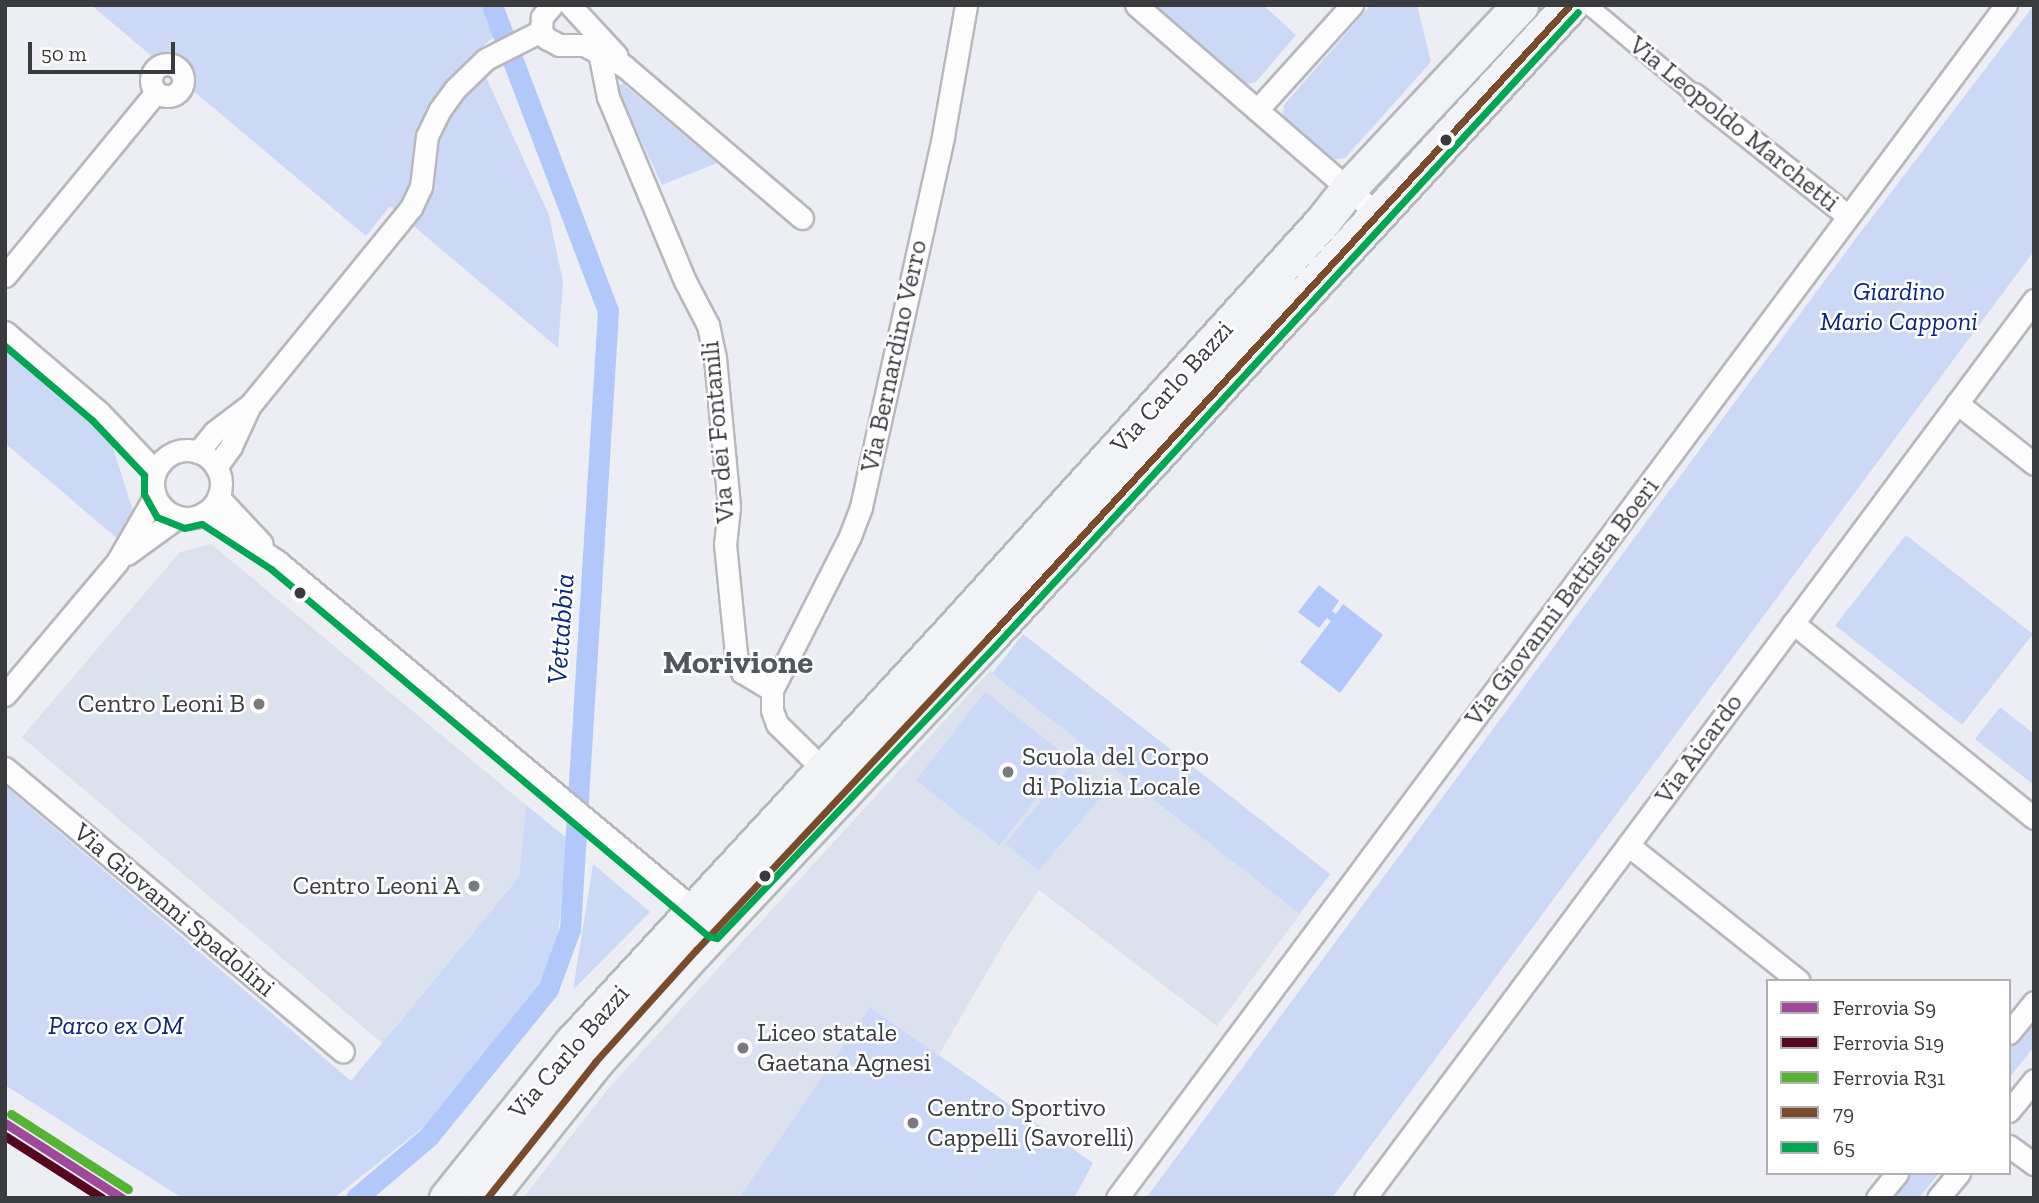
<!DOCTYPE html>
<html>
<head>
<meta charset="utf-8">
<style>
  body { margin:0 }
  #map { position:relative; width:2039px; height:1203px; overflow:hidden; background:#eceef4; font-family:"Zilla Slab",serif }
  div>[style] { position:absolute }
  [style*='--x'] { left:calc(var(--x)*1px); top:calc(var(--y)*1px); width:calc(var(--w)*1px); rotate:calc(var(--a)*1deg) }
  .built>* { inset:0; background:#dbe1ed }
  .green>* { inset:0; background:#ccd9f6; transform-origin:0 0 }
  .water>* { inset:0; background:#b2c8fa }
  .canal>* { height:21px; margin:-10.5px; padding:0 10.5px; transform-origin:10.5px; border-radius:10.5px; background:#b2c8fa }
  .roads { filter:drop-shadow(2px 0 #b6b8bc) drop-shadow(-2px 0 #b6b8bc) drop-shadow(0 2px #b6b8bc) drop-shadow(0 -2px #b6b8bc) }
  .pedestrian>* { height:16px; margin:-8px; padding:0 8px; transform-origin:8px; border-radius:8px; background:#fcfcfd }
  .minor>* { height:21px; margin:-10.5px; padding:0 10.5px; transform-origin:10.5px; border-radius:10.5px; background:#fcfcfd }
  .minor>.ring { margin:-10.5px; padding:0; box-sizing:content-box; background:none; border:21px solid #fcfcfd; border-radius:50% }
  .primary>* { height:35px; margin:-17.5px; padding:0 17.5px; transform-origin:17.5px; border-radius:17.5px; background:#f1f3f7 }
  .bus-1>* { height:7px; margin:-3.5px; padding:0 3.5px; transform-origin:3.5px; border-radius:3.5px; background:#7a4b2a }
  .bus-2>* { height:7px; margin:-3.5px; padding:0 3.5px; transform-origin:3.5px; border-radius:3.5px; background:#00a651 }
  .rail-1>* { height:9px; margin:-4.5px; padding:0 4.5px; transform-origin:4.5px; border-radius:4.5px; background:#a0499a }
  .rail-2>* { height:9px; margin:-4.5px; padding:0 4.5px; transform-origin:4.5px; border-radius:4.5px; background:#56061f }
  .rail-3>* { height:9px; margin:-4.5px; padding:0 4.5px; transform-origin:4.5px; border-radius:4.5px; background:#56b435 }
  .dots>* { width:19px; height:19px; translate:-50% -50%; box-sizing:border-box; border:4px solid #fff; border-radius:50% }
  span { translate:-50% -50%; white-space:nowrap; text-align:center; line-height:1.15; -webkit-text-stroke:5px #fff; paint-order:stroke }
  .street-label { font-size:26px; color:#393b3f }
  .park-label { font-size:26px; color:#0a2582; font-style:italic }
  .poi-label { font-size:26px; color:#393b3f }
  .right { translate:-100% -50%; text-align:right }
  .left { translate:0 -50%; text-align:left }
  .water-label { font-size:28px; color:#0a2582; font-style:italic }
  .district-label { font-size:33px; color:#51565f; font-weight:700 }
  .frame { position:absolute; inset:0; border:7px solid #393b3f; pointer-events:none }
  .legend { position:absolute; left:1766px; top:979px; width:245px; height:196px; box-sizing:border-box; background:#fff; border:2px solid #b0b1b2; margin:0; padding:9px 12px; list-style:none; font-size:21px; color:#393b3f }
  .legend li { display:flex; align-items:center; gap:14px; height:35px }
  .legend b { width:35px; border:2px solid #b0b1b2 }
  .scale { position:absolute; left:28px; top:42px; width:147px; height:32px; box-sizing:border-box; border:4px solid #393b3f; border-top:0; padding-left:9px; font-size:21px; line-height:24px; white-space:nowrap; color:#393b3f; -webkit-text-stroke:5px #fff; paint-order:stroke }
</style>
</head>
<body>
<div id="map">
  <div class="built">
    <div style="clip-path:polygon(211px 544px,526px 805px,519px 877px,382px 1043px,22px 737px,180px 552px)"></div>
    <div style="clip-path:polygon(990px 671px,1301px 913px,1217px 1026px,1039px 890px,1006px 939px,939px 1055px,870px 1007px,739px 1198px,523px 1198px,608px 1089px)"></div>
  </div>
  <div class="green">
    <div style="clip-path:polygon(91px 5px,481px 5px,496px 35px,475px 53px,549px 215px,563px 282px,558px 348px,390px 206px,366px 236px)"></div>
    <div style="clip-path:polygon(1156px 5px,1263px 5px,1296px 35px,1256px 82px,1246px 84px)"></div>
    <div style="clip-path:polygon(1371px 5px,1417px 5px,1431px 62px,1345px 158px,1331px 160px,1283px 117px,1284px 105px)"></div>
    <div style="clip-path:polygon(2034px 5px,2034px 251px,1332px 1198px,1146px 1198px,1857px 237px)"></div>
    <div style="clip-path:polygon(623px 84px,717px 163px,662px 185px,616px 86px)"></div>
    <div style="clip-path:polygon(5px 347px,109px 435px,135px 517px,119px 540px,5px 443px)"></div>
    <div style="left:1906px;top:535px;width:161px;height:115px;rotate:38deg"></div>
    <div style="left:1023px;top:634px;width:390px;height:50px;rotate:38deg"></div>
    <div style="left:985px;top:692px;width:106px;height:112px;rotate:38deg"></div>
    <div style="clip-path:polygon(2000px 707px,2034px 734px,2034px 785px,1975px 739px)"></div>
    <div style="left:1073px;top:763px;width:43px;height:105px;rotate:40deg"></div>
    <div style="clip-path:polygon(5px 786px,351px 1081px,519px 877px,526px 805px,568px 839px,557px 945px,535px 991px,431px 1121px,334px 1198px,182px 1198px,5px 1085px)"></div>
    <div style="clip-path:polygon(593px 864px,650px 912px,573px 990px)"></div>
    <div style="clip-path:polygon(870px 1007px,1093px 1163px,1074px 1198px,739px 1198px)"></div>
    <div style="clip-path:polygon(2034px 1015px,2034px 1047px,2009px 1078px,2009px 1046px)"></div>
    <div style="clip-path:polygon(1911px 1173px,1939px 1173px,1919px 1198px,1892px 1198px)"></div>
  </div>
  <div class="water">
    <div style="clip-path:polygon(1319px 585px,1339px 601px,1332px 611px,1336px 614px,1343px 604px,1383px 635px,1340px 693px,1300px 662px,1331px 621px,1327px 618px,1319px 628px,1298px 612px)"></div>
  </div>
  <div class="canal">
    <div style="--x:356;--y:1198;--w:96;--a:-40.3"></div>
    <div style="--x:429;--y:1136;--w:189;--a:-51"></div>
    <div style="--x:548;--y:989;--w:64;--a:-69.9"></div>
    <div style="--x:570;--y:929;--w:619;--a:-86.48"></div>
    <div style="--x:608;--y:311;--w:327;--a:-110.8"></div>
  </div>
  <div class="roads">
    <div class="pedestrian">
      <div style="--x:1588;--y:5;--w:138;--a:40"></div>
    </div>
    <div class="minor">
      <div style="--x:552;--y:5;--w:16;--a:130"></div>
      <div style="--x:542;--y:17;--w:14;--a:94"></div>
      <div style="--x:541;--y:31;--w:9;--a:54"></div>
      <div style="--x:546;--y:38;--w:15;--a:28"></div>
      <div style="--x:559;--y:45;--w:25;--a:0"></div>
      <div style="--x:584;--y:45;--w:45;--a:27.7"></div>
      <div style="--x:624;--y:66;--w:234;--a:40.5"></div>
      <div style="--x:570;--y:5;--w:69;--a:47.3"></div>
      <div style="--x:1136;--y:5;--w:319;--a:40.9"></div>
      <div style="--x:599;--y:52;--w:46;--a:78.7"></div>
      <div style="--x:608;--y:97;--w:199;--a:67.3"></div>
      <div style="--x:685;--y:281;--w:50;--a:62.4"></div>
      <div style="--x:708;--y:325;--w:34;--a:78"></div>
      <div style="--x:715;--y:358;--w:150;--a:84.6"></div>
      <div style="--x:729;--y:507;--w:37;--a:96"></div>
      <div style="--x:725;--y:544;--w:112;--a:84.3"></div>
      <div style="--x:736;--y:655;--w:18;--a:71"></div>
      <div style="--x:742;--y:672;--w:35;--a:31"></div>
      <div class="ring" style="left:151px;top:64px;width:11px;height:11px"></div>
      <div style="--x:1694;--y:94;--w:196;--a:38.4"></div>
      <div style="--x:1257;--y:110;--w:142;--a:-47.9"></div>
      <div style="--x:5;--y:276;--w:238;--a:-50.6"></div>
      <div style="--x:5;--y:332;--w:123;--a:40.4"></div>
      <div style="--x:99;--y:412;--w:81;--a:46.5"></div>
      <div style="--x:1957;--y:403;--w:98;--a:38.4"></div>
      <div class="ring" style="left:153px;top:450px;width:47px;height:47px"></div>
      <div style="--x:198;--y:452;--w:26;--a:-51"></div>
      <div style="--x:214;--y:432;--w:46;--a:-37.1"></div>
      <div style="--x:251;--y:404;--w:253;--a:-50.8"></div>
      <div style="--x:411;--y:208;--w:23;--a:-65"></div>
      <div style="--x:421;--y:187;--w:51;--a:-83.3"></div>
      <div style="--x:427;--y:136;--w:28;--a:-64"></div>
      <div style="--x:439;--y:111;--w:27;--a:-54"></div>
      <div style="--x:455;--y:89;--w:43;--a:-44.1"></div>
      <div style="--x:486;--y:59;--w:62;--a:-27"></div>
      <div style="--x:216;--y:467;--w:26;--a:-54"></div>
      <div style="--x:231;--y:446;--w:45;--a:-65.1"></div>
      <div style="--x:218;--y:497;--w:64;--a:46.9"></div>
      <div style="--x:204;--y:513;--w:87;--a:33.3"></div>
      <div style="--x:277;--y:561;--w:555;--a:39.88"></div>
      <div style="--x:127;--y:554;--w:63;--a:-36"></div>
      <div style="--x:1793;--y:623;--w:310;--a:39"></div>
      <div style="--x:5;--y:695;--w:174;--a:-49.9"></div>
      <div style="--x:117;--y:562;--w:76;--a:-60.1"></div>
      <div style="--x:5;--y:768;--w:441;--a:40"></div>
      <div style="--x:831;--y:777;--w:76;--a:-135.5"></div>
      <div style="--x:777;--y:724;--w:15;--a:-110"></div>
      <div style="--x:772;--y:710;--w:20;--a:-90"></div>
      <div style="--x:772;--y:690;--w:173;--a:-63.1"></div>
      <div style="--x:850;--y:536;--w:31;--a:-69"></div>
      <div style="--x:861;--y:507;--w:380;--a:-77.5"></div>
      <div style="--x:943;--y:136;--w:133;--a:-80"></div>
      <div style="--x:1628;--y:845;--w:218;--a:38.5"></div>
      <div style="--x:2009;--y:1033;--w:40;--a:-51"></div>
      <div style="--x:2009;--y:1111;--w:40;--a:-51"></div>
      <div style="--x:2009;--y:1146;--w:31;--a:36"></div>
      <div style="--x:1117;--y:1198;--w:1488;--a:-53.31"></div>
      <div style="--x:1365;--y:1198;--w:1120;--a:-53.31"></div>
      <div style="--x:1877;--y:1198;--w:32;--a:-51"></div>
      <div style="--x:1938;--y:1198;--w:33;--a:-50"></div>
    </div>
    <div class="primary">
      <div style="--x:447;--y:1198;--w:198;--a:-51.2"></div>
      <div style="--x:571;--y:1044;--w:555;--a:-47.34"></div>
      <div style="--x:947;--y:636;--w:560;--a:-47.82"></div>
      <div style="--x:1323;--y:221;--w:41;--a:-52"></div>
      <div style="--x:1348;--y:189;--w:252;--a:-46.9"></div>
      <div style="--x:487;--y:1198;--w:174;--a:-51.5"></div>
      <div style="--x:595;--y:1062;--w:151;--a:-48"></div>
      <div style="--x:696;--y:950;--w:426;--a:-46.9"></div>
      <div style="--x:987;--y:639;--w:861;--a:-47.4"></div>
    </div>
  </div>
  <div class="bus-1">
    <div style="--x:487;--y:1198;--w:174;--a:-51.5"></div>
    <div style="--x:595;--y:1062;--w:151;--a:-48"></div>
    <div style="--x:696;--y:950;--w:426;--a:-46.9"></div>
    <div style="--x:987;--y:639;--w:861;--a:-47.4"></div>
  </div>
  <div class="bus-2">
    <div style="--x:5;--y:346;--w:114;--a:40.4"></div>
    <div style="--x:92;--y:420;--w:76;--a:46.6"></div>
    <div style="--x:144;--y:475;--w:19;--a:90"></div>
    <div style="--x:144;--y:494;--w:26;--a:61"></div>
    <div style="--x:157;--y:517;--w:29;--a:22"></div>
    <div style="--x:184;--y:528;--w:18;--a:-13"></div>
    <div style="--x:202;--y:524;--w:82;--a:33.1"></div>
    <div style="--x:271;--y:569;--w:571;--a:40.02"></div>
    <div style="--x:708;--y:936;--w:9;--a:13"></div>
    <div style="--x:717;--y:938;--w:403;--a:-46.4"></div>
    <div style="--x:995;--y:646;--w:861;--a:-47.4"></div>
  </div>
  <div class="rail-1">
    <div style="--x:5;--y:1123;--w:139;--a:32.7"></div>
  </div>
  <div class="rail-2">
    <div style="--x:5;--y:1136;--w:115;--a:32.6"></div>
  </div>
  <div class="rail-3">
    <div style="--x:11;--y:1114;--w:139;--a:32.7"></div>
  </div>
  <div class="dots">
    <div style="left:1446px;top:140px;background:#393b3f"></div>
    <div style="left:300px;top:593px;background:#393b3f"></div>
    <div style="left:259px;top:704px;background:#787a7e"></div>
    <div style="left:1008px;top:772px;background:#787a7e"></div>
    <div style="left:765px;top:876px;background:#393b3f"></div>
    <div style="left:474px;top:886px;background:#787a7e"></div>
    <div style="left:743px;top:1048px;background:#787a7e"></div>
    <div style="left:913px;top:1123px;background:#787a7e"></div>
  </div>
  <div class="street-label">
    <span style="left:1734px;top:124px;rotate:39deg">Via Leopoldo Marchetti</span>
    <span style="left:894px;top:356px;rotate:-78deg">Via Bernardino Verro</span>
    <span style="left:1172px;top:387px;rotate:-48deg">Via Carlo Bazzi</span>
    <span style="left:718px;top:432px;rotate:-95deg">Via dei Fontanili</span>
    <span style="left:1562px;top:602px;rotate:-53deg">Via Giovanni Battista Boeri</span>
    <span style="left:1699px;top:749px;rotate:-54deg">Via Aicardo</span>
    <span style="left:174px;top:910px;rotate:40deg">Via Giovanni Spadolini</span>
    <span style="left:569px;top:1052px;rotate:-49deg">Via Carlo Bazzi</span>
  </div>
  <div class="park-label">
    <span style="left:1899px;top:307px">Giardino<br>Mario Capponi</span>
    <span style="left:116px;top:1026px">Parco ex OM</span>
  </div>
  <div class="poi-label">
    <span class="right" style="left:245px;top:704px">Centro Leoni B</span>
    <span class="left" style="left:1022px;top:772px">Scuola del Corpo<br>di Polizia Locale</span>
    <span class="right" style="left:460px;top:886px">Centro Leoni A</span>
    <span class="left" style="left:757px;top:1048px">Liceo statale<br>Gaetana Agnesi</span>
    <span class="left" style="left:927px;top:1123px">Centro Sportivo<br>Cappelli (Savorelli)</span>
  </div>
  <div class="water-label">
    <span style="left:561px;top:629px;rotate:-86deg">Vettabbia</span>
  </div>
  <div class="district-label">
    <span style="left:738px;top:662px">Morivione</span>
  </div>
  <div class="frame"></div>
  <ul class="legend">
  <li><b style="height:9px;background:#a0499a"></b>Ferrovia S9</li>
  <li><b style="height:9px;background:#56061f"></b>Ferrovia S19</li>
  <li><b style="height:9px;background:#56b435"></b>Ferrovia R31</li>
  <li><b style="height:9px;background:#7a4b2a"></b>79</li>
  <li><b style="height:9px;background:#00a651"></b>65</li>
  </ul>
  <div class="scale">50 m</div>
</div>
</body>
</html>
